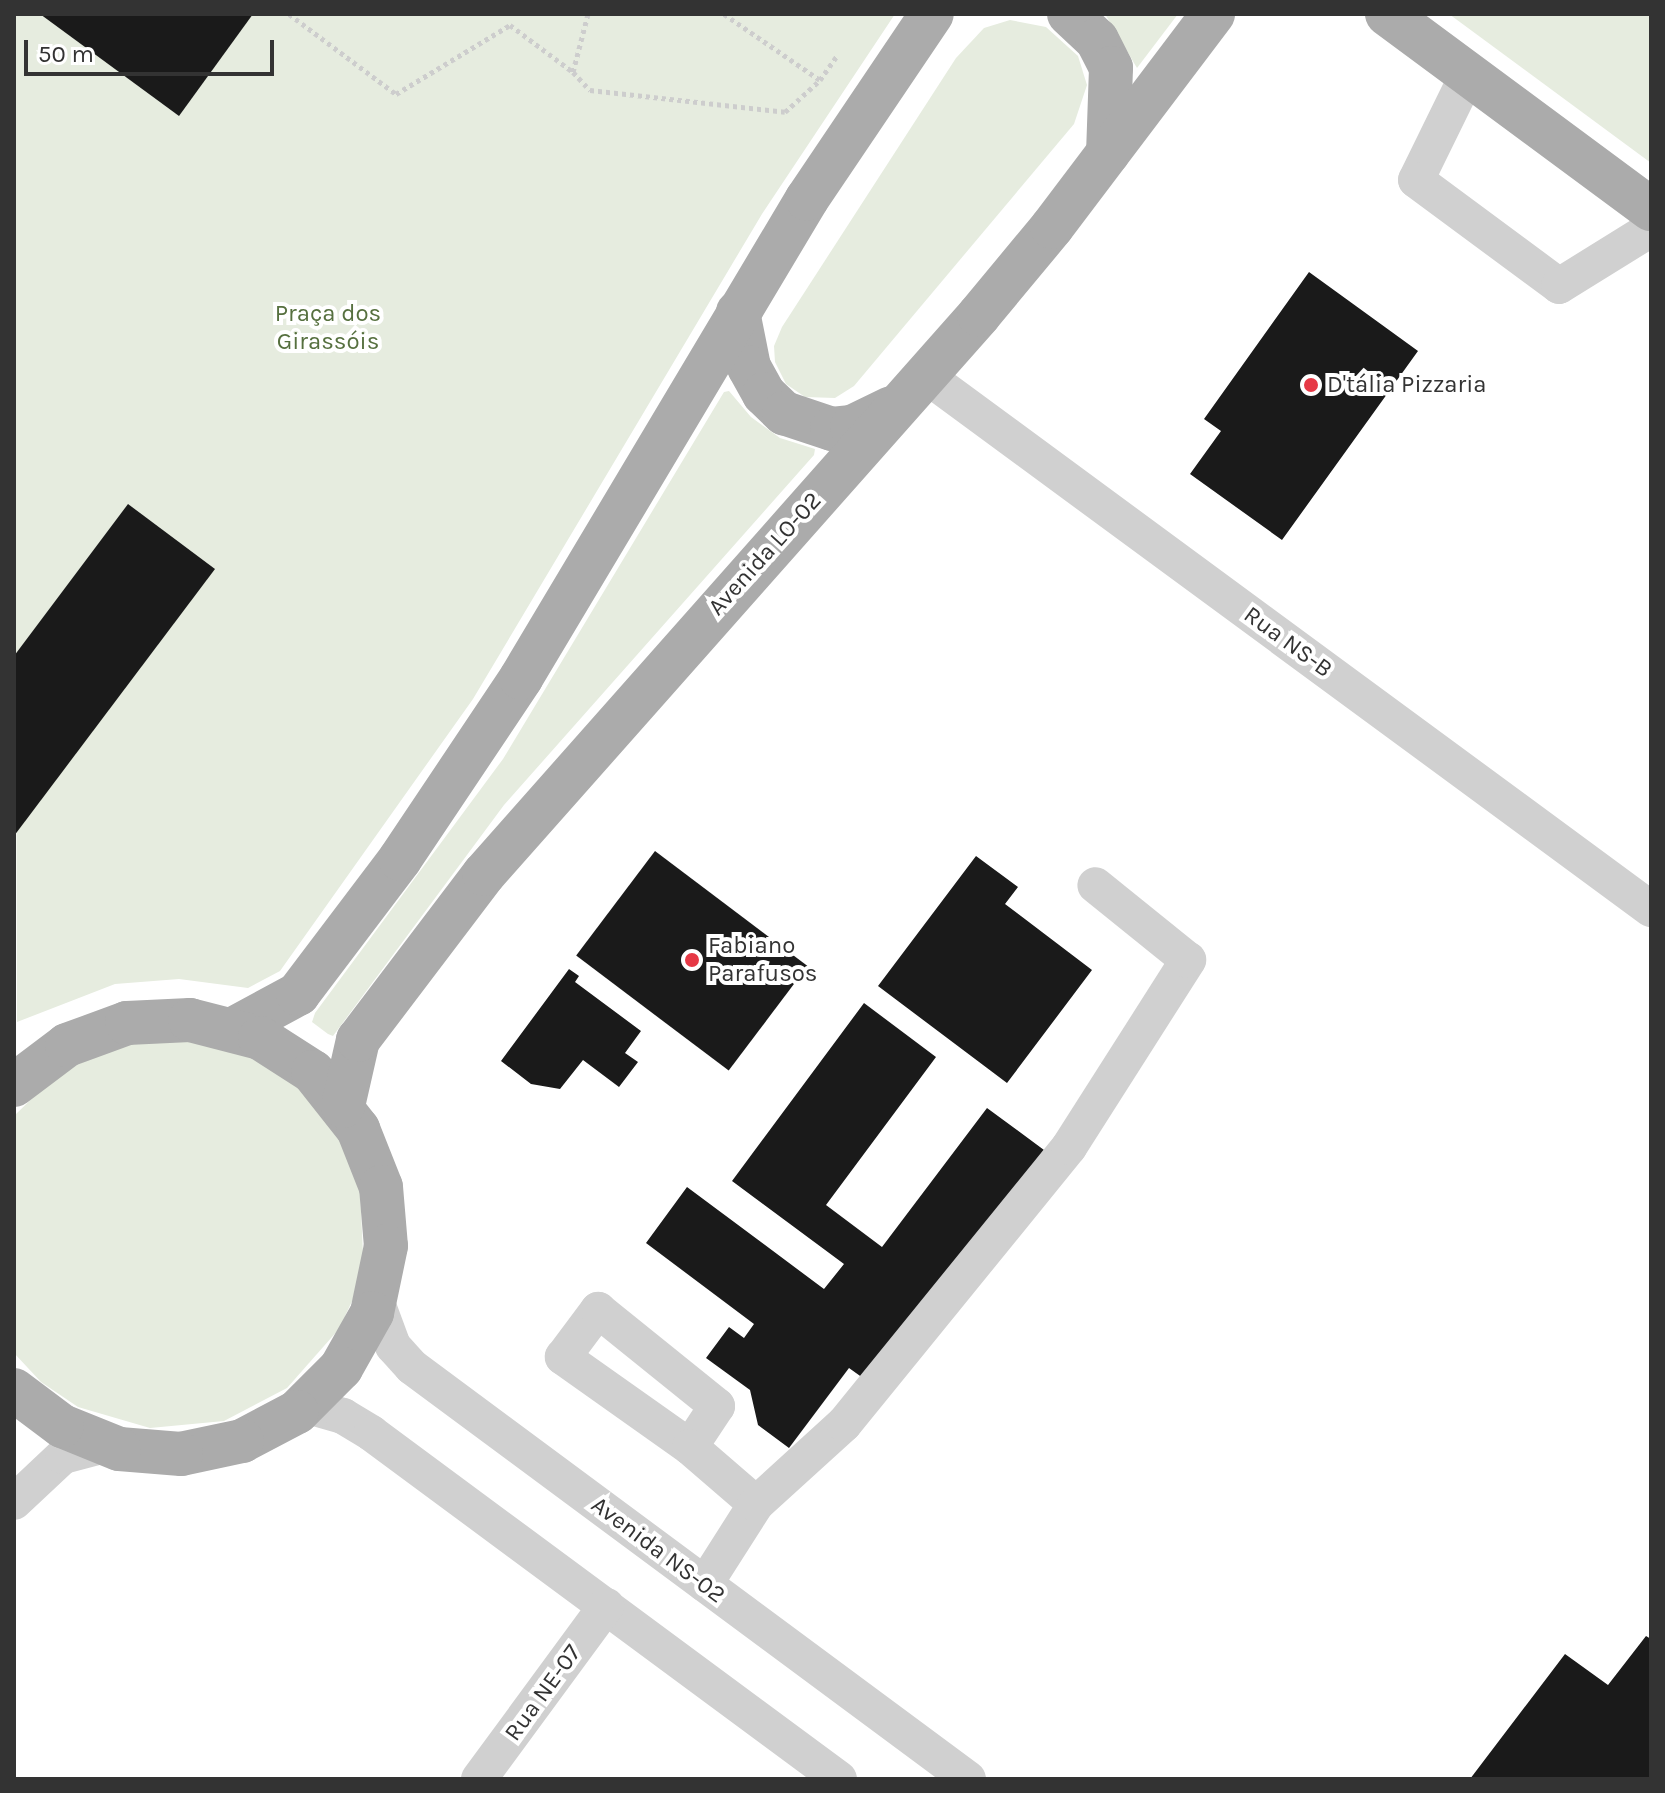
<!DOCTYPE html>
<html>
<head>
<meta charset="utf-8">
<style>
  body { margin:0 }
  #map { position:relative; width:1665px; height:1793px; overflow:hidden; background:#fff; font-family:Karla,sans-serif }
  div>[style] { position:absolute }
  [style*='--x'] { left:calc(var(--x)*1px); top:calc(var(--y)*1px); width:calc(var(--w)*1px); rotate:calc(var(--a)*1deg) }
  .green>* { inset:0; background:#e6ecdf }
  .building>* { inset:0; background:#1a1a1a; transform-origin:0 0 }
  .path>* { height:5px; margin-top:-2.5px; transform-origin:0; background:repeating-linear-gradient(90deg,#cdcdcd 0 4px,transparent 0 8px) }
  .minor>* { height:36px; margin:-18px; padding:0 18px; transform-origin:18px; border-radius:18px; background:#d0d0d0 }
  .major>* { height:44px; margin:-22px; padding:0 22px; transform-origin:22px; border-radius:22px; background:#ababab }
  .dots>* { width:22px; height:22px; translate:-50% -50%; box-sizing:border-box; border:4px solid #fff; border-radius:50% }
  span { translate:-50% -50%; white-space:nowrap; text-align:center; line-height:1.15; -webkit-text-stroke:8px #fff; paint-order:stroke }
  .park-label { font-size:24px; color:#56703f }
  .poi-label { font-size:24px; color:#333 }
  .left { translate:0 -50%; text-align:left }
  .street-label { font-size:24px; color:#333 }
  .frame { position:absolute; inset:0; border:16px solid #333; pointer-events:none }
  .scale { position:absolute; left:24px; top:40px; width:250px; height:36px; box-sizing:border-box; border:4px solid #333; border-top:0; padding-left:10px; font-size:24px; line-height:28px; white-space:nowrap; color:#333; -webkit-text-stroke:6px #fff; paint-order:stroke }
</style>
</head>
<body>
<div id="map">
  <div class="green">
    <div style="clip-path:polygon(14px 14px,895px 14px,762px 214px,473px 699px,280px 971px,248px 988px,179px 979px,115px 984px,17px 1022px)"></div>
    <div style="clip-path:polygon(1105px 14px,1178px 14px,1137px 68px)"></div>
    <div style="clip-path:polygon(1449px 14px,1651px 14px,1651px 163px)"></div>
    <div style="clip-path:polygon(1010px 20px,1046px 27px,1078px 56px,1087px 85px,1074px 124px,854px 386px,835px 398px,805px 397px,786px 384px,775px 362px,774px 346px,782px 327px,956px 58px,984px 28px)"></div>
    <div style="clip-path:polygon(729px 391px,751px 417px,780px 438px,815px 449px,814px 455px,504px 805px,333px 1036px,328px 1034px,312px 1022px,315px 1013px,503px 759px,724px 392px)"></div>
    <div style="clip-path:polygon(177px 1038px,255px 1057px,302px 1089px,335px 1129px,360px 1191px,363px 1253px,353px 1299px,339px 1329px,287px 1388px,224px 1421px,150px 1428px,78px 1407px,41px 1382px,14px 1353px,14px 1116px,56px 1075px,120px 1044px)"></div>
  </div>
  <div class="building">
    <div style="clip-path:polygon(40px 14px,253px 14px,179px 116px)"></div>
    <div style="clip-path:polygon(1309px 272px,1418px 351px,1282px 540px,1190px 474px,1221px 431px,1204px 419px)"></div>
    <div style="clip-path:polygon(128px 504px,215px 569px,14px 836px,14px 656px)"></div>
    <div style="left:655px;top:851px;width:191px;height:131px;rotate:37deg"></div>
    <div style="clip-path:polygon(976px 856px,1018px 887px,1005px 904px,1092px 970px,1007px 1083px,878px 986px)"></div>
    <div style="clip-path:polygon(569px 969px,579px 976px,575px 982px,641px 1031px,625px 1053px,638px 1062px,619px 1087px,583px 1060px,560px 1089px,531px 1084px,501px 1061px)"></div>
    <div style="clip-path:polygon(864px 1003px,936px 1057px,826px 1205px,882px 1247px,987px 1108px,1044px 1150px,870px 1383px,849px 1368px,789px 1448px,758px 1425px,750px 1390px,706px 1358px,729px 1327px,744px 1338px,754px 1324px,646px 1243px,687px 1187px,824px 1289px,844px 1264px,732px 1181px)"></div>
    <div style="clip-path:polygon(1646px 1636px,1651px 1639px,1651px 1779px,1470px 1779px,1565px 1654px,1608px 1685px)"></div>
  </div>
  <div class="path">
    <div style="--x:289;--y:14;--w:134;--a:36.8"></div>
    <div style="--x:396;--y:94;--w:133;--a:-31.2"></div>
    <div style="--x:510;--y:25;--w:79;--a:36.7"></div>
    <div style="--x:573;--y:72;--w:60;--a:-75.5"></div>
    <div style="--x:724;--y:14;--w:116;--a:34.5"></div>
    <div style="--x:820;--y:80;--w:29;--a:-55"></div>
    <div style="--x:573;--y:72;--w:25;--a:47"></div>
    <div style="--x:590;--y:90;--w:196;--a:6.4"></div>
    <div style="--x:785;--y:112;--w:47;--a:-42.4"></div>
  </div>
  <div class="minor">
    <div style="--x:1468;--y:74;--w:118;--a:116.1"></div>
    <div style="--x:1416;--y:180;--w:178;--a:36.5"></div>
    <div style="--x:1559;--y:286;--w:108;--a:-31.8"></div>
    <div style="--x:925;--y:375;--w:901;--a:36.34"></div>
    <div style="--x:376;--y:1300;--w:49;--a:69.7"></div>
    <div style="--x:393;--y:1346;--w:28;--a:48"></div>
    <div style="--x:412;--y:1367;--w:692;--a:36.54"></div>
    <div style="--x:304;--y:1405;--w:41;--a:15.8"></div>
    <div style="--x:343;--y:1416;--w:33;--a:31"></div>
    <div style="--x:371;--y:1433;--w:582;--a:36.48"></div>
    <div style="--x:690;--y:1447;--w:156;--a:-144.7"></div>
    <div style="--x:563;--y:1357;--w:59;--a:-53.3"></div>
    <div style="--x:598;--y:1310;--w:153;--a:38.9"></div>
    <div style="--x:717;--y:1406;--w:49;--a:123.4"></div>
    <div style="--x:690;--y:1447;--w:87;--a:40.8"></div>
    <div style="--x:756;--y:1504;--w:95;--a:122.5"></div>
    <div style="--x:14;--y:1502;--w:67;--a:-43.2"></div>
    <div style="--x:63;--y:1456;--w:43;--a:-14.7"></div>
    <div style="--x:756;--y:1504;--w:119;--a:-42.3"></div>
    <div style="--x:844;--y:1424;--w:357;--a:-50.9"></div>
    <div style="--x:1069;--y:1147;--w:222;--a:-57.5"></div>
    <div style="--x:1188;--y:960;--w:119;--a:-141.1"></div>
    <div style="--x:479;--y:1779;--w:215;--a:-53.7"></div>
  </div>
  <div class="major">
    <div style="--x:1069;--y:14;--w:38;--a:43"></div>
    <div style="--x:1097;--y:40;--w:31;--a:63"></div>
    <div style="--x:1111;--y:68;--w:85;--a:92"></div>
    <div style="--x:1387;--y:14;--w:328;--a:36.5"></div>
    <div style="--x:738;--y:312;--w:56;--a:78.7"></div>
    <div style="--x:749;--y:367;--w:31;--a:61"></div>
    <div style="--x:764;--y:394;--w:28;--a:44"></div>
    <div style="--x:784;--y:413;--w:51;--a:18.4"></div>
    <div style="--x:832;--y:429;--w:20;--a:-6"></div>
    <div style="--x:852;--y:427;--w:43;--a:-26"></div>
    <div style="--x:235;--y:1028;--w:72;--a:-28.4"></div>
    <div style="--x:298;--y:994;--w:169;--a:-52.9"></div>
    <div style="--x:400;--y:859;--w:218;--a:-56.2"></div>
    <div style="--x:521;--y:678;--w:558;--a:-59.16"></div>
    <div style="--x:807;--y:199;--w:223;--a:-56"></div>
    <div style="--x:14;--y:1085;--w:66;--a:-37"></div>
    <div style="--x:67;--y:1045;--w:64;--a:-20.1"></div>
    <div style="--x:127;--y:1023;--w:63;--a:-2.7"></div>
    <div style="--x:190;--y:1020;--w:72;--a:14.4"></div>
    <div style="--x:260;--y:1038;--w:63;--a:32.7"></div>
    <div style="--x:313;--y:1072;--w:73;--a:51.7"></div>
    <div style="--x:358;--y:1129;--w:62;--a:68.4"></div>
    <div style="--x:381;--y:1187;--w:59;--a:85.2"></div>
    <div style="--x:386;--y:1246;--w:68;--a:101.8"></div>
    <div style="--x:372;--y:1313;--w:63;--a:119.4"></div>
    <div style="--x:341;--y:1368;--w:62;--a:135"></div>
    <div style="--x:297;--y:1412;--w:62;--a:152.2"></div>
    <div style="--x:242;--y:1441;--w:62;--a:168"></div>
    <div style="--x:181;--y:1454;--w:62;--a:-175.4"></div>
    <div style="--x:119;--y:1449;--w:61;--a:-158"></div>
    <div style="--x:62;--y:1426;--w:60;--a:-143.1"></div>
    <div style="--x:343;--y:1106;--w:68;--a:-77.2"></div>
    <div style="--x:358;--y:1040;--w:208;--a:-52.8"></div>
    <div style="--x:484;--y:874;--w:747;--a:-48.47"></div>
    <div style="--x:979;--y:315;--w:114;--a:-50.3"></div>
    <div style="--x:1052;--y:227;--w:267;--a:-52.9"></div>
  </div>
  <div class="dots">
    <div style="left:1311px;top:385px;background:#e63946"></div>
    <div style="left:692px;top:960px;background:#e63946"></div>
  </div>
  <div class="park-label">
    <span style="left:328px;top:328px">Praça dos<br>Girassóis</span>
  </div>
  <div class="poi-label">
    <span class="left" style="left:1327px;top:385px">D'tália Pizzaria</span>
    <span class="left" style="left:708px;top:960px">Fabiano<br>Parafusos</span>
  </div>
  <div class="street-label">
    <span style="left:765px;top:554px;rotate:-48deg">Avenida LO-02</span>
    <span style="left:1288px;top:642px;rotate:36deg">Rua NS-B</span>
    <span style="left:658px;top:1550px;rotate:37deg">Avenida NS-02</span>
    <span style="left:543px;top:1693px;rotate:-54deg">Rua NE-07</span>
  </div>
  <div class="frame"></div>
  <div class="scale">50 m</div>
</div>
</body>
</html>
